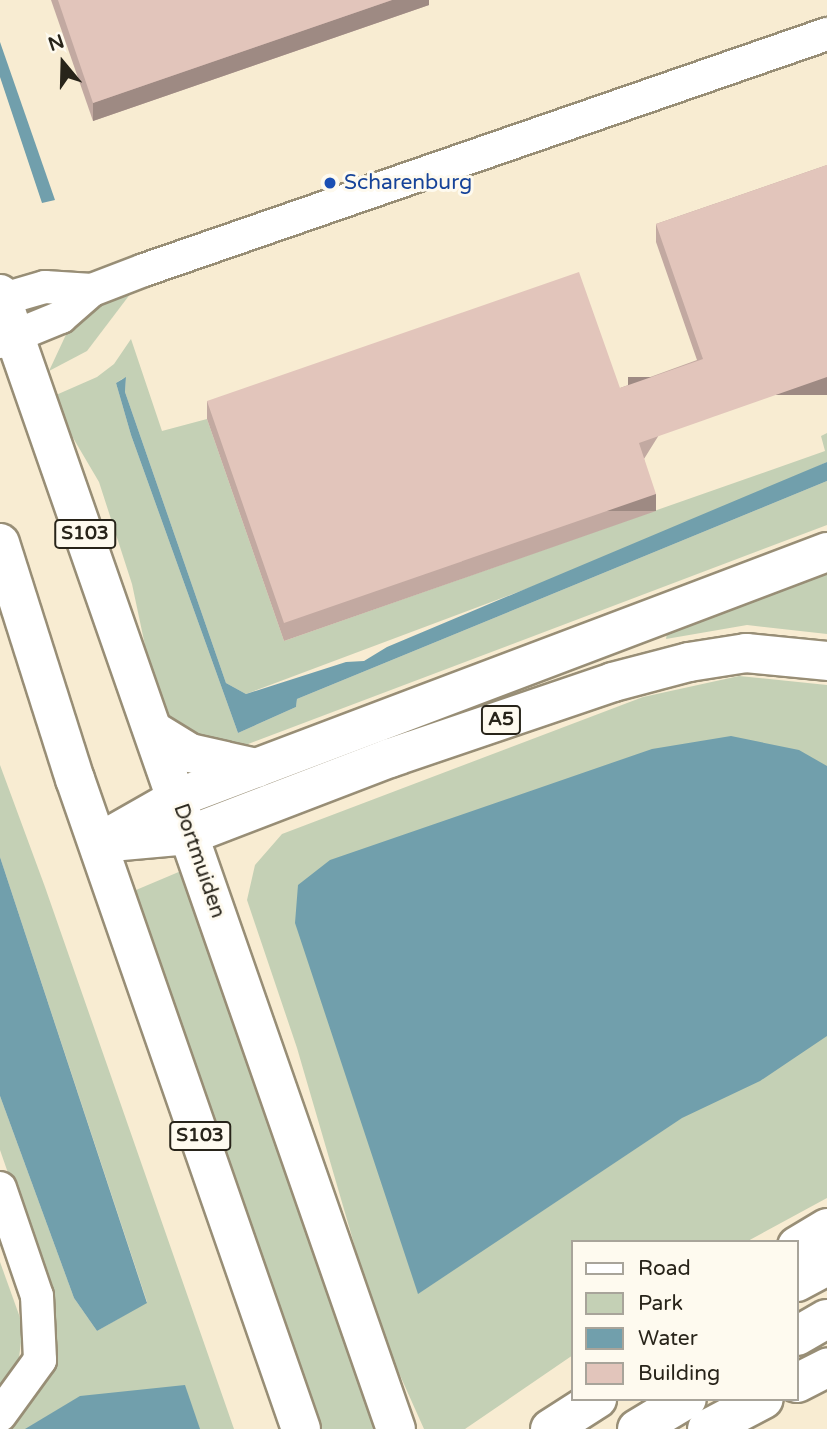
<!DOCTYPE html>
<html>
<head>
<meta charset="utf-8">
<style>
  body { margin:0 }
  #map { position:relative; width:827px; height:1429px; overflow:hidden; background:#f8ecd2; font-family:"Varela Round",sans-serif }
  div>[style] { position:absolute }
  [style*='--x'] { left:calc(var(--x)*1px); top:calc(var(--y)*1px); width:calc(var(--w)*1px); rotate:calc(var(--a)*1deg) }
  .green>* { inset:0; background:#c4d0b5 }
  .water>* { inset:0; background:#719fac }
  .roads { filter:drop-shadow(2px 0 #988e76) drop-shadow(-2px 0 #988e76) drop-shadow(0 2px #988e76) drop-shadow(0 -2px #988e76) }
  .street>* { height:32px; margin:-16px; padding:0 16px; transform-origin:16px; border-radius:16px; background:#fff }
  .primary>* { height:38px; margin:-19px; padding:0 19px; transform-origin:19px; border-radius:19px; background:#fff }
  .highway>* { height:38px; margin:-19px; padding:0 19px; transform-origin:19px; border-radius:19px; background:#fff }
  .wall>* { inset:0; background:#c2a9a1 }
  .shaded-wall>* { inset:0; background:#9e8a83; transform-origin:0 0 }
  .building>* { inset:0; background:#e2c5bb }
  .dots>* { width:19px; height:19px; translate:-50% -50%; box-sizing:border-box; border:4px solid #fefaef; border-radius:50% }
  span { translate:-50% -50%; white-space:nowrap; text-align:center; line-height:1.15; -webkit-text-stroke:6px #fefaef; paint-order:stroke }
  .shield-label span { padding:2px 5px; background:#fefaef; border:2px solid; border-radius:5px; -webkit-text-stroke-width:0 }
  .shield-label { font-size:19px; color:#28241a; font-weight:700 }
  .transit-label { font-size:21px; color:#164399 }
  .left { translate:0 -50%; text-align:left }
  .street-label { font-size:21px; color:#28241a }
  .legend { position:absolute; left:571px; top:1240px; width:228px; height:161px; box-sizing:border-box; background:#fefaef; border:2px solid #a8a49a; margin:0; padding:9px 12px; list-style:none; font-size:21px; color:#28241a }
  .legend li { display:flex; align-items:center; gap:14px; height:35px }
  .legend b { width:35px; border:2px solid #a8a49a }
  .north { position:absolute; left:28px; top:28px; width:70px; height:70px; -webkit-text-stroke:5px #fefaef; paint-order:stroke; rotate:341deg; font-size:19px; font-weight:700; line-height:28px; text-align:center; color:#28241a }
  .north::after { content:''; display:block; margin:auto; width:24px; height:32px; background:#28241a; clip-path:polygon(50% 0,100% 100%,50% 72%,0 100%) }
</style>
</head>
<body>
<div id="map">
  <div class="green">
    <div style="clip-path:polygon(131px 293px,87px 351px,49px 371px,70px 326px,92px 308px)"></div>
    <div style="clip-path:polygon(131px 339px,162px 431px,207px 419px,284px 641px,825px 451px,821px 436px,827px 433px,827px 462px,785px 482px,558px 577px,246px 694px,226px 683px,125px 392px,126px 378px,122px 379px,116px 383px,131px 435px,238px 733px,296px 707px,297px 699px,827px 481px,827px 525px,235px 749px,188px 735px,169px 717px,150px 669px,132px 584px,99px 482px,59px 414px,56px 395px,97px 377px,114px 364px)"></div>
    <div style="clip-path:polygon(827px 565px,827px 634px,747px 625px,666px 639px,669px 622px)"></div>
    <div style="clip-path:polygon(739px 676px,827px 685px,827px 1198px,746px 1242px,573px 1242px,573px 1355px,465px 1429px,424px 1429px,378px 1326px,297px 1048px,247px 900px,255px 865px,282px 834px,643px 697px)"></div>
    <div style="clip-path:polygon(0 765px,45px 887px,234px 1429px,0 1429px,0 1424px,44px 1384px,56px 1345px,52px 1299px,0 1150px,0 1096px,74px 1298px,97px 1331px,147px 1302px,0 857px)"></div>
    <div style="clip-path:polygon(181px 871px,381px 1429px,312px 1429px,128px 900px,136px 890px)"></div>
    <div style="clip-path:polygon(0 1262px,23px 1326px,18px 1366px,0 1394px)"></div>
  </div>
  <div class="water">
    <div style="clip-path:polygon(0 42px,55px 200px,42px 203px,0 77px)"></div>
    <div style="clip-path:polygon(126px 377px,125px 392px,226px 683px,246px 694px,346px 662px,364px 661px,387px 647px,827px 462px,827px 481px,297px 699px,296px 707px,238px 733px,131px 435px,116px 383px)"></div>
    <div style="clip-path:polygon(731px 736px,799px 750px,827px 766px,827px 1036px,760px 1081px,682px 1118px,418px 1294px,295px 923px,298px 885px,330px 860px,652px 749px)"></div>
    <div style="clip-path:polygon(0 857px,147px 1303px,97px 1331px,74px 1298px,0 1096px)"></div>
    <div style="clip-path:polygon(185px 1385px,200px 1429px,25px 1429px,80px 1396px)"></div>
  </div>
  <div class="roads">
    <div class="street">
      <div style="--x:0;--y:300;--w:47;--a:-16.1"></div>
      <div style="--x:45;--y:287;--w:47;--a:3.7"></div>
      <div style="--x:0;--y:342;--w:66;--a:-22.3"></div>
      <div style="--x:61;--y:317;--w:41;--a:-41.1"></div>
      <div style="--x:92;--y:290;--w:56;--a:-21"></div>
      <div style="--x:144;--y:270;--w:723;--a:-19.06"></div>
      <div style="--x:0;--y:1188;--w:114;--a:71.1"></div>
      <div style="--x:37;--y:1296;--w:64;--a:87.3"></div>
      <div style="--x:40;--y:1360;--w:68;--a:126"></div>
    </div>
    <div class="primary">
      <div style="--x:0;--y:294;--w:1202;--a:70.77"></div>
      <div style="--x:0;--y:543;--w:248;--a:72.4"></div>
      <div style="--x:75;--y:779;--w:688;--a:70.83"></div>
    </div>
    <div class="highway">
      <div style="--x:154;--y:731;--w:42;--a:31.4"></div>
      <div style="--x:190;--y:753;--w:68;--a:12.8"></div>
      <div style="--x:111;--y:842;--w:78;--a:-5.1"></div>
      <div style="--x:189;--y:835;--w:215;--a:-21"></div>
      <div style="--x:390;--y:758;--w:236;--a:-18.8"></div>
      <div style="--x:613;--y:682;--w:79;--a:-14.7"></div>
      <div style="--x:689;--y:662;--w:58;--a:-9"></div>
      <div style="--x:746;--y:653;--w:81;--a:5.6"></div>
      <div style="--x:98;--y:843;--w:91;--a:-29.7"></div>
      <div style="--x:177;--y:798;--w:695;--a:-20.73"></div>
      <div style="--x:797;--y:1246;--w:35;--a:-31"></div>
      <div style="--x:797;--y:1282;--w:34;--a:-28"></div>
      <div style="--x:797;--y:1336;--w:34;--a:-30"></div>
      <div style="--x:797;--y:1383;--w:34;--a:-27"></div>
      <div style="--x:550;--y:1429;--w:56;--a:-32.6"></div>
      <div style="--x:637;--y:1429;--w:58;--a:-31"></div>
      <div style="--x:707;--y:1429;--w:64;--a:-27.8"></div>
    </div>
  </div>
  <div class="wall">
    <div style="clip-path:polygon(51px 0,429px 0,429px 5px,93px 121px)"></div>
    <div style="clip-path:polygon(827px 165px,644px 459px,656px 511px,284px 641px,207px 419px,207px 401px,620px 388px,697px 360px,656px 242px,656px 224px)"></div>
  </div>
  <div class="shaded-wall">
    <div style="clip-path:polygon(392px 0,429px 0,429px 5px,93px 121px,93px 103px)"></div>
    <div style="left:827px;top:377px;width:18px;height:199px;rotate:90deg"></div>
    <div style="left:656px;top:494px;width:17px;height:394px;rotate:90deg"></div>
  </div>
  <div class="building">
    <div style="clip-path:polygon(58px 0,392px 0,93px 103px)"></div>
    <div style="clip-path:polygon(827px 165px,827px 377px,639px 443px,656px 494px,284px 623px,207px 401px,579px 272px,620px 388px,703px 359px,656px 224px)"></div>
  </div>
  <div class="dots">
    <div style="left:330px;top:183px;background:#1a4fb4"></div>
  </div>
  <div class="shield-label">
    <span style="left:85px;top:534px">S103</span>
    <span style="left:501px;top:720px">A5</span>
    <span style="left:200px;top:1136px">S103</span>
  </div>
  <div class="transit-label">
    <span class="left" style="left:344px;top:183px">Scharenburg</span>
  </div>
  <div class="street-label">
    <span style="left:199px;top:861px;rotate:71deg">Dortmuiden</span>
  </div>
  <ul class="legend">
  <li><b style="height:9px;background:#fff"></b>Road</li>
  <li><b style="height:19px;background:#c4d0b5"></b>Park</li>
  <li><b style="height:19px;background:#719fac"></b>Water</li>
  <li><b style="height:19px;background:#e2c5bb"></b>Building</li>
  </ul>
  <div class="north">N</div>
</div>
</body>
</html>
